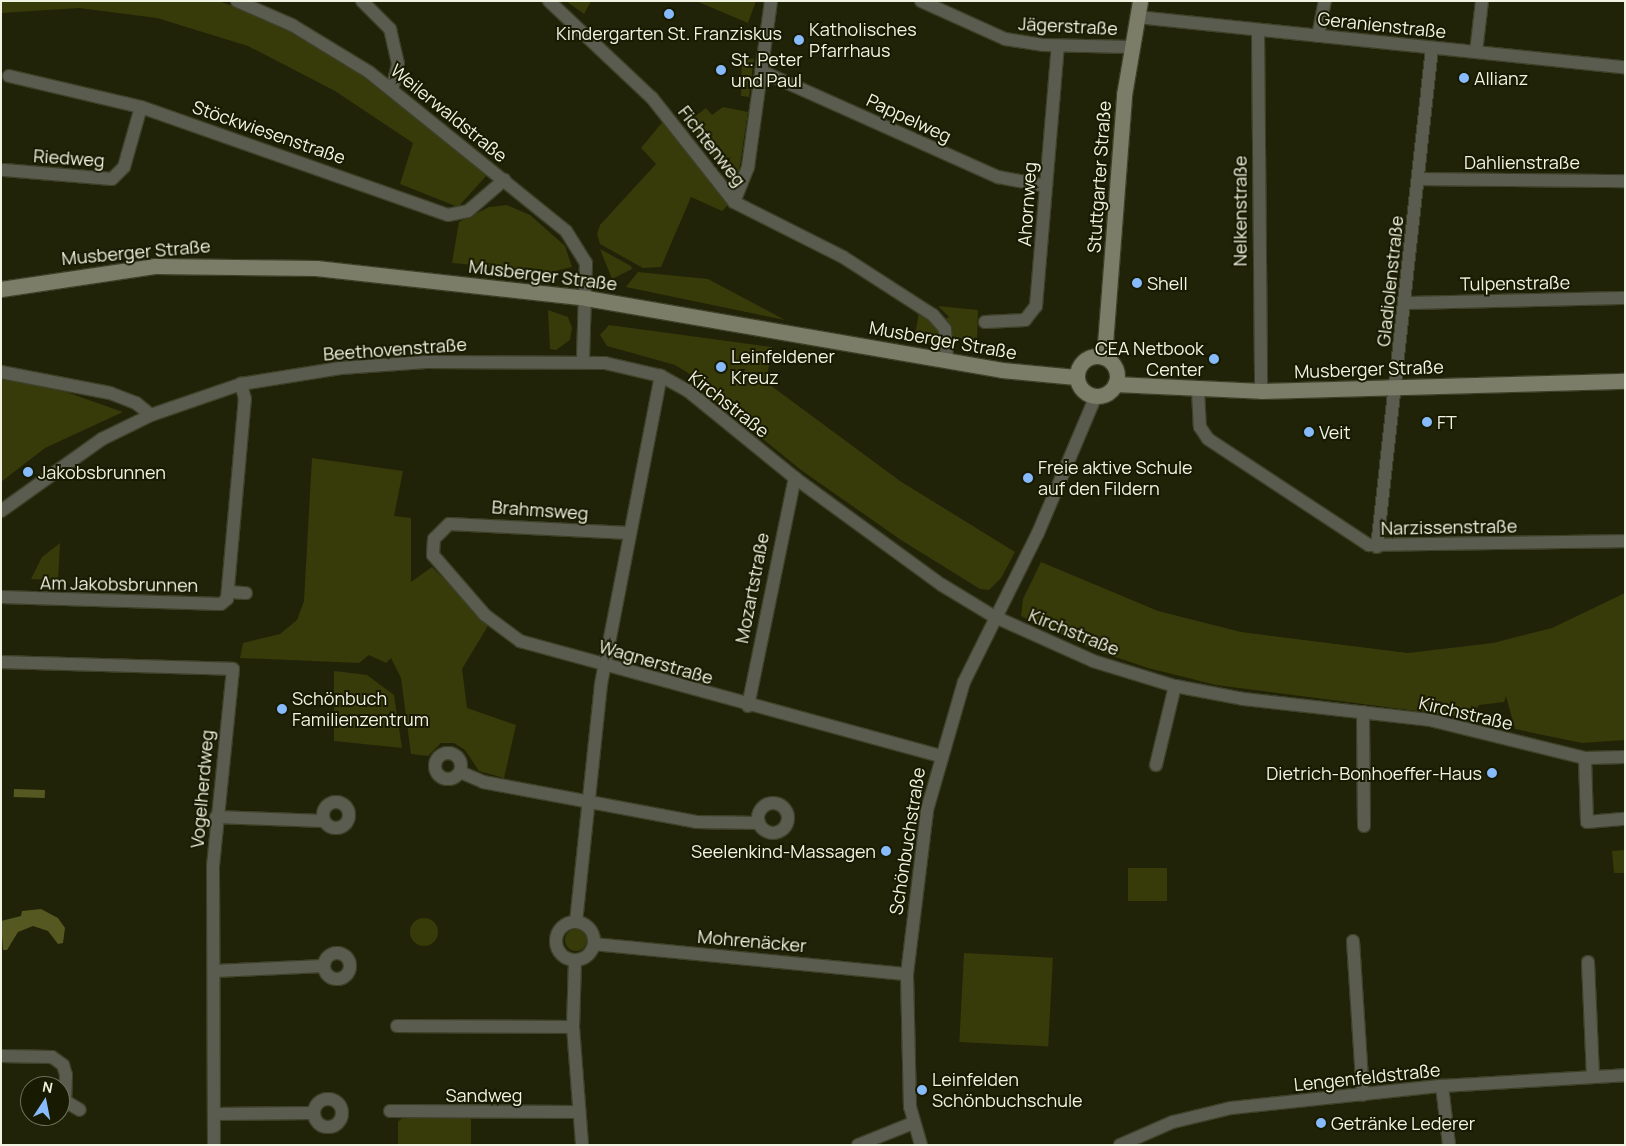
<!DOCTYPE html>
<html>
<head>
<meta charset="utf-8">
<style>
  body { margin:0 }
  #map { position:relative; width:1626px; height:1146px; overflow:hidden; background:#212308; font-family:Manrope,sans-serif }
  div>[style] { position:absolute }
  [style*='--x'] { left:calc(var(--x)*1px); top:calc(var(--y)*1px); width:calc(var(--w)*1px); rotate:calc(var(--a)*1deg) }
  .green>* { inset:0; background:#373a09; transform-origin:0 0 }
  .round { border-radius:50% }
  .water>* { inset:0; background:#555821; transform-origin:0 0 }
  .roads { filter:drop-shadow(1px 0 #3e4027) drop-shadow(-1px 0 #3e4027) drop-shadow(0 1px #3e4027) drop-shadow(0 -1px #3e4027) }
  .street>* { height:12px; margin:-6px; padding:0 6px; transform-origin:6px; border-radius:6px; background:#5a5c50 }
  .street>.ring { margin:-6px; padding:0; box-sizing:content-box; background:none; border:12px solid #5a5c50; border-radius:50% }
  .secondary>* { height:15px; margin:-7.5px; padding:0 7.5px; transform-origin:7.5px; border-radius:7.5px; background:#7b7d69 }
  .secondary>.ring { margin:-7.5px; padding:0; box-sizing:content-box; background:none; border:15px solid #7b7d69; border-radius:50% }
  .dots>* { width:14px; height:14px; translate:-50% -50%; box-sizing:border-box; border:2px solid #181a01; border-radius:50% }
  span { translate:-50% -50%; white-space:nowrap; text-align:center; line-height:1.15; -webkit-text-stroke:4px #181a01; paint-order:stroke }
  .street-label { font-size:18px; color:#f1f3e2 }
  .poi-label { font-size:18px; color:#f1f3e2 }
  .left { translate:0 -50%; text-align:left }
  .right { translate:-100% -50%; text-align:right }
  .frame { position:absolute; inset:0; border:2px solid #f1f3e2; pointer-events:none }
  .north { position:absolute; left:20px; top:1076px; width:50px; height:50px; box-sizing:border-box; background:#181a01; border:1px solid #6f715b; border-radius:50%; rotate:11deg; font-size:14px; font-weight:700; line-height:20px; text-align:center; color:#f1f3e2 }
  .north::after { content:''; display:block; margin:auto; width:18px; height:22px; background:#87bbfb; clip-path:polygon(50% 0,100% 100%,50% 72%,0 100%) }
</style>
</head>
<body>
<div id="map">
  <div class="green">
    <div style="clip-path:polygon(1px 1px,218px 1px,263px 16px,356px 71px,487px 175px,458px 207px,400px 184px,413px 143px,335px 91px,248px 46px,157px 18px,79px 8px,1px 13px)"></div>
    <div style="clip-path:polygon(566px 1px,591px 1px,584px 14px)"></div>
    <div style="clip-path:polygon(696px 1px,756px 1px,748px 23px)"></div>
    <div style="clip-path:polygon(742px 57px,754px 59px,749px 97px,741px 96px)"></div>
    <div style="clip-path:polygon(723px 107px,748px 112px,739px 171px,734px 177px,725px 173px,689px 121px,706px 108px,712px 115px)"></div>
    <div style="clip-path:polygon(665px 119px,728px 205px,722px 211px,691px 197px,661px 267px,643px 268px,600px 244px,597px 234px,600px 225px,656px 164px,641px 148px)"></div>
    <div style="clip-path:polygon(507px 205px,530px 215px,565px 246px,572px 267px,551px 272px,452px 263px,459px 222px,489px 207px)"></div>
    <div style="clip-path:polygon(600px 249px,631px 266px,632px 269px,612px 279px)"></div>
    <div style="clip-path:polygon(638px 272px,708px 279px,785px 320px,626px 287px)"></div>
    <div style="clip-path:polygon(938px 306px,978px 310px,977px 341px,948px 336px,939px 343px,914px 341px,919px 312px,936px 323px,949px 317px)"></div>
    <div style="clip-path:polygon(548px 310px,568px 317px,572px 328px,570px 340px,556px 350px,550px 349px)"></div>
    <div style="clip-path:polygon(609px 325px,772px 347px,766px 382px,900px 481px,1015px 552px,1001px 578px,989px 590px,980px 589px,901px 540px,801px 470px,705px 392px,698px 379px,675px 365px,607px 346px,600px 335px)"></div>
    <div style="clip-path:polygon(1px 378px,66px 392px,123px 412px,45px 448px,1px 482px)"></div>
    <div style="clip-path:polygon(312px 458px,403px 471px,394px 516px,411px 518px,411px 582px,432px 567px,489px 624px,462px 669px,467px 708px,516px 725px,504px 778px,479px 771px,465px 750px,454px 743px,441px 743px,428px 756px,411px 754px,401px 678px,391px 658px,386px 663px,369px 655px,359px 663px,240px 658px,243px 643px,280px 634px,297px 620px,304px 601px)"></div>
    <div style="clip-path:polygon(60px 543px,58px 580px,31px 579px,42px 557px)"></div>
    <div style="clip-path:polygon(1041px 562px,1158px 611px,1241px 632px,1408px 653px,1493px 643px,1552px 628px,1625px 593px,1625px 740px,1582px 743px,1515px 729px,1506px 696px,1504px 702px,1479px 705px,1471px 718px,1216px 685px,1148px 668px,1095px 650px,1021px 616px,1023px 599px)"></div>
    <div style="clip-path:polygon(334px 671px,367px 675px,394px 695px,402px 748px,334px 741px)"></div>
    <div style="clip-path:polygon(1625px 850px,1625px 873px,1614px 873px,1612px 851px)"></div>
    <div style="left:1128px;top:868px;width:39px;height:33px"></div>
    <div class="round" style="left:410px;top:918px;width:28px;height:28px"></div>
    <div class="round" style="left:565px;top:929px;width:22px;height:22px"></div>
    <div style="left:964px;top:953px;width:89px;height:89px;rotate:3deg"></div>
    <div style="clip-path:polygon(403px 1117px,471px 1118px,471px 1145px,398px 1145px,398px 1122px)"></div>
  </div>
  <div class="water">
    <div style="left:14px;top:789px;width:31px;height:8px;rotate:2deg"></div>
    <div style="clip-path:polygon(22px 911px,41px 909px,58px 918px,65px 928px,63px 943px,58px 944px,48px 931px,33px 926px,18px 932px,7px 950px,3px 950px,1px 921px,21px 916px)"></div>
  </div>
  <div class="roads">
    <div class="street">
      <div style="--x:237;--y:1;--w:60;--a:23.6"></div>
      <div style="--x:292;--y:25;--w:90;--a:31.4"></div>
      <div style="--x:369;--y:72;--w:253;--a:38.9"></div>
      <div style="--x:566;--y:231;--w:38;--a:58"></div>
      <div style="--x:586;--y:263;--w:98;--a:91.8"></div>
      <div style="--x:362;--y:1;--w:40;--a:45"></div>
      <div style="--x:390;--y:29;--w:36;--a:77"></div>
      <div style="--x:398;--y:64;--w:26;--a:103"></div>
      <div style="--x:549;--y:1;--w:141;--a:43.3"></div>
      <div style="--x:652;--y:98;--w:132;--a:51.7"></div>
      <div style="--x:734;--y:202;--w:122;--a:26.8"></div>
      <div style="--x:843;--y:257;--w:107;--a:32.8"></div>
      <div style="--x:933;--y:315;--w:18;--a:49"></div>
      <div style="--x:945;--y:329;--w:31;--a:86"></div>
      <div style="--x:921;--y:1;--w:92;--a:24.3"></div>
      <div style="--x:1005;--y:39;--w:38;--a:9"></div>
      <div style="--x:1043;--y:45;--w:88;--a:1.3"></div>
      <div style="--x:1137;--y:17;--w:491;--a:5.9"></div>
      <div style="--x:1258;--y:30;--w:361;--a:89.5"></div>
      <div style="--x:1318;--y:36;--w:36;--a:-79"></div>
      <div style="--x:1476;--y:52;--w:51;--a:-83.3"></div>
      <div style="--x:761;--y:71;--w:260;--a:24.1"></div>
      <div style="--x:998;--y:177;--w:49;--a:10.6"></div>
      <div style="--x:9;--y:76;--w:136;--a:13.2"></div>
      <div style="--x:141;--y:107;--w:325;--a:19.4"></div>
      <div style="--x:448;--y:215;--w:20;--a:-11"></div>
      <div style="--x:468;--y:211;--w:48;--a:-40.7"></div>
      <div style="--x:4;--y:170;--w:108;--a:4.8"></div>
      <div style="--x:112;--y:179;--w:17;--a:-45"></div>
      <div style="--x:124;--y:167;--w:62;--a:-74.2"></div>
      <div style="--x:1419;--y:179;--w:206;--a:0.6"></div>
      <div style="--x:734;--y:202;--w:38;--a:-68"></div>
      <div style="--x:748;--y:167;--w:168;--a:-82.1"></div>
      <div style="--x:1405;--y:303;--w:220;--a:-1.3"></div>
      <div style="--x:985;--y:322;--w:40;--a:-2.9"></div>
      <div style="--x:1025;--y:320;--w:18;--a:-52"></div>
      <div style="--x:1036;--y:306;--w:261;--a:-85.2"></div>
      <div style="--x:1;--y:372;--w:111;--a:10.9"></div>
      <div style="--x:110;--y:393;--w:28;--a:21"></div>
      <div style="--x:136;--y:403;--w:19;--a:39"></div>
      <div style="--x:1198;--y:391;--w:36;--a:87"></div>
      <div style="--x:1200;--y:427;--w:14;--a:56"></div>
      <div style="--x:1208;--y:439;--w:193;--a:33.4"></div>
      <div style="--x:1369;--y:545;--w:256;--a:-0.9"></div>
      <div style="--x:1;--y:511;--w:124;--a:-35.5"></div>
      <div style="--x:102;--y:439;--w:55;--a:-26.1"></div>
      <div style="--x:151;--y:415;--w:95;--a:-19"></div>
      <div style="--x:241;--y:384;--w:101;--a:-9.1"></div>
      <div style="--x:341;--y:368;--w:85;--a:-4"></div>
      <div style="--x:426;--y:362;--w:179;--a:0.3"></div>
      <div style="--x:605;--y:363;--w:57;--a:13.1"></div>
      <div style="--x:661;--y:376;--w:31;--a:29"></div>
      <div style="--x:688;--y:391;--w:138;--a:39.1"></div>
      <div style="--x:795;--y:478;--w:182;--a:36.1"></div>
      <div style="--x:942;--y:585;--w:60;--a:31.3"></div>
      <div style="--x:993;--y:616;--w:110;--a:24.2"></div>
      <div style="--x:1093;--y:661;--w:86;--a:17"></div>
      <div style="--x:1175;--y:686;--w:69;--a:10.8"></div>
      <div style="--x:1243;--y:699;--w:188;--a:6.4"></div>
      <div style="--x:1430;--y:720;--w:160;--a:13.8"></div>
      <div style="--x:1585;--y:758;--w:40;--a:-1.4"></div>
      <div style="--x:629;--y:533;--w:180;--a:-177.1"></div>
      <div style="--x:449;--y:524;--w:21;--a:135"></div>
      <div style="--x:434;--y:539;--w:16;--a:94"></div>
      <div style="--x:433;--y:555;--w:79;--a:49.1"></div>
      <div style="--x:485;--y:615;--w:44;--a:36.6"></div>
      <div style="--x:520;--y:641;--w:435;--a:15.3"></div>
      <div style="--x:1377;--y:547;--w:502;--a:-83.71"></div>
      <div style="--x:230;--y:592;--w:16;--a:4"></div>
      <div style="--x:1;--y:597;--w:220;--a:1.8"></div>
      <div style="--x:221;--y:604;--w:8;--a:-40"></div>
      <div style="--x:227;--y:599;--w:201;--a:-84.9"></div>
      <div style="--x:245;--y:399;--w:16;--a:-105"></div>
      <div style="--x:1;--y:662;--w:232;--a:1.7"></div>
      <div style="--x:233;--y:669;--w:198;--a:95.8"></div>
      <div style="--x:213;--y:866;--w:279;--a:89.8"></div>
      <div style="--x:748;--y:706;--w:233;--a:-78.4"></div>
      <div style="--x:1363;--y:712;--w:114;--a:89.5"></div>
      <div class="ring" style="left:435px;top:753px;width:14px;height:14px"></div>
      <div style="--x:1585;--y:758;--w:64;--a:88.2"></div>
      <div style="--x:1587;--y:822;--w:38;--a:-5"></div>
      <div style="--x:1156;--y:765;--w:81;--a:-76.5"></div>
      <div style="--x:460;--y:772;--w:25;--a:23"></div>
      <div style="--x:483;--y:782;--w:217;--a:10.6"></div>
      <div style="--x:696;--y:822;--w:63;--a:0.9"></div>
      <div class="ring" style="left:323px;top:802px;width:14px;height:14px"></div>
      <div class="ring" style="left:758px;top:803px;width:18px;height:18px"></div>
      <div style="--x:216;--y:817;--w:108;--a:2.1"></div>
      <div style="--x:576;--y:922;--w:239;--a:-84"></div>
      <div style="--x:601;--y:684;--w:314;--a:-79"></div>
      <div class="ring" style="left:556px;top:922px;width:26px;height:26px"></div>
      <div style="--x:1353;--y:941;--w:154;--a:86.3"></div>
      <div style="--x:594;--y:944;--w:314;--a:5.5"></div>
      <div class="ring" style="left:324px;top:953px;width:14px;height:14px"></div>
      <div style="--x:575;--y:960;--w:67;--a:91.7"></div>
      <div style="--x:573;--y:1027;--w:118;--a:85.6"></div>
      <div style="--x:1588;--y:962;--w:114;--a:87.5"></div>
      <div style="--x:214;--y:971;--w:110;--a:-2.6"></div>
      <div style="--x:397;--y:1026;--w:176;--a:0.3"></div>
      <div style="--x:1;--y:1056;--w:51;--a:1.1"></div>
      <div style="--x:52;--y:1057;--w:14;--a:36"></div>
      <div style="--x:63;--y:1065;--w:10;--a:73"></div>
      <div style="--x:66;--y:1075;--w:26;--a:92"></div>
      <div style="--x:65;--y:1101;--w:17;--a:31"></div>
      <div style="--x:1442;--y:1086;--w:59;--a:83.2"></div>
      <div class="ring" style="left:314px;top:1099px;width:16px;height:16px"></div>
      <div style="--x:390;--y:1111;--w:188;--a:0.3"></div>
      <div style="--x:214;--y:1114;--w:99;--a:-0.6"></div>
      <div style="--x:858;--y:1145;--w:59;--a:-21.8"></div>
      <div style="--x:921;--y:1145;--w:40;--a:-106"></div>
      <div style="--x:910;--y:1107;--w:133;--a:-91.3"></div>
      <div style="--x:907;--y:974;--w:165;--a:-83"></div>
      <div style="--x:927;--y:810;--w:133;--a:-73.9"></div>
      <div style="--x:964;--y:682;--w:166;--a:-63.6"></div>
      <div style="--x:1038;--y:533;--w:149;--a:-67.1"></div>
      <div style="--x:1120;--y:1145;--w:58;--a:-23.5"></div>
      <div style="--x:1173;--y:1122;--w:60;--a:-13.6"></div>
      <div style="--x:1231;--y:1108;--w:212;--a:-6"></div>
      <div style="--x:1442;--y:1086;--w:183;--a:-3.4"></div>
    </div>
    <div class="secondary">
      <div style="--x:1;--y:289;--w:155;--a:-8.5"></div>
      <div style="--x:154;--y:266;--w:162;--a:0.7"></div>
      <div style="--x:316;--y:268;--w:272;--a:6.3"></div>
      <div style="--x:586;--y:298;--w:422;--a:9.8"></div>
      <div style="--x:1002;--y:370;--w:74;--a:5.4"></div>
      <div class="ring" style="left:1077px;top:356px;width:25px;height:25px"></div>
      <div style="--x:1104;--y:357;--w:263;--a:-85.6"></div>
      <div style="--x:1124;--y:95;--w:95;--a:-80.3"></div>
      <div style="--x:1115;--y:384;--w:146;--a:2.7"></div>
      <div style="--x:1261;--y:391;--w:364;--a:-1.6"></div>
    </div>
  </div>
  <div class="dots">
    <div style="left:669px;top:14px;background:#87bbfb"></div>
    <div style="left:799px;top:40px;background:#87bbfb"></div>
    <div style="left:721px;top:70px;background:#87bbfb"></div>
    <div style="left:1464px;top:78px;background:#87bbfb"></div>
    <div style="left:1137px;top:283px;background:#87bbfb"></div>
    <div style="left:1214px;top:359px;background:#87bbfb"></div>
    <div style="left:721px;top:367px;background:#87bbfb"></div>
    <div style="left:1427px;top:422px;background:#87bbfb"></div>
    <div style="left:1309px;top:432px;background:#87bbfb"></div>
    <div style="left:28px;top:472px;background:#87bbfb"></div>
    <div style="left:1028px;top:478px;background:#87bbfb"></div>
    <div style="left:282px;top:709px;background:#87bbfb"></div>
    <div style="left:1492px;top:773px;background:#87bbfb"></div>
    <div style="left:886px;top:851px;background:#87bbfb"></div>
    <div style="left:922px;top:1090px;background:#87bbfb"></div>
    <div style="left:1321px;top:1123px;background:#87bbfb"></div>
  </div>
  <div class="street-label">
    <span style="left:1382px;top:25px;rotate:6deg">Geranienstraße</span>
    <span style="left:1068px;top:26px;rotate:3deg">Jägerstraße</span>
    <span style="left:449px;top:113px;rotate:39deg">Weilerwaldstraße</span>
    <span style="left:909px;top:118px;rotate:25deg">Pappelweg</span>
    <span style="left:269px;top:132px;rotate:19deg">Stöckwiesenstraße</span>
    <span style="left:712px;top:146px;rotate:52deg">Fichtenweg</span>
    <span style="left:69px;top:158px;rotate:4deg">Riedweg</span>
    <span style="left:1522px;top:162px">Dahlienstraße</span>
    <span style="left:1099px;top:177px;rotate:-86deg">Stuttgarter Straße</span>
    <span style="left:1027px;top:204px;rotate:-86deg">Ahornweg</span>
    <span style="left:1240px;top:211px;rotate:-90deg">Nelkenstraße</span>
    <span style="left:136px;top:252px;rotate:-5deg">Musberger Straße</span>
    <span style="left:543px;top:275px;rotate:7deg">Musberger Straße</span>
    <span style="left:1390px;top:281px;rotate:-84deg">Gladiolenstraße</span>
    <span style="left:1515px;top:283px;rotate:-1deg">Tulpenstraße</span>
    <span style="left:943px;top:340px;rotate:10deg">Musberger Straße</span>
    <span style="left:395px;top:349px;rotate:-4deg">Beethovenstraße</span>
    <span style="left:1369px;top:369px;rotate:-2deg">Musberger Straße</span>
    <span style="left:729px;top:404px;rotate:38deg">Kirchstraße</span>
    <span style="left:540px;top:510px;rotate:4deg">Brahmsweg</span>
    <span style="left:1449px;top:527px;rotate:-1deg">Narzissenstraße</span>
    <span style="left:119px;top:584px;rotate:1deg">Am Jakobsbrunnen</span>
    <span style="left:752px;top:588px;rotate:-79deg">Mozartstraße</span>
    <span style="left:1074px;top:632px;rotate:22deg">Kirchstraße</span>
    <span style="left:656px;top:662px;rotate:16deg">Wagnerstraße</span>
    <span style="left:1466px;top:713px;rotate:13deg">Kirchstraße</span>
    <span style="left:202px;top:789px;rotate:-85deg">Vogelherdweg</span>
    <span style="left:907px;top:841px;rotate:-81deg">Schönbuchstraße</span>
    <span style="left:752px;top:941px;rotate:5deg">Mohrenäcker</span>
    <span style="left:1367px;top:1077px;rotate:-6deg">Lengenfeldstraße</span>
    <span style="left:484px;top:1095px">Sandweg</span>
  </div>
  <div class="poi-label">
    <span class="left" style="left:809px;top:40px">Katholisches<br>Pfarrhaus</span>
    <span style="left:669px;top:33px">Kindergarten St. Franziskus</span>
    <span class="left" style="left:731px;top:70px">St. Peter<br>und Paul</span>
    <span class="left" style="left:1474px;top:78px">Allianz</span>
    <span class="left" style="left:1147px;top:283px">Shell</span>
    <span class="right" style="left:1204px;top:359px">CEA Netbook<br>Center</span>
    <span class="left" style="left:731px;top:367px">Leinfeldener<br>Kreuz</span>
    <span class="left" style="left:1437px;top:422px">FT</span>
    <span class="left" style="left:1319px;top:432px">Veit</span>
    <span class="left" style="left:1038px;top:478px">Freie aktive Schule<br>auf den Fildern</span>
    <span class="left" style="left:38px;top:472px">Jakobsbrunnen</span>
    <span class="left" style="left:292px;top:709px">Schönbuch<br>Familienzentrum</span>
    <span class="right" style="left:1482px;top:773px">Dietrich-Bonhoeffer-Haus</span>
    <span class="right" style="left:876px;top:851px">Seelenkind-Massagen</span>
    <span class="left" style="left:932px;top:1090px">Leinfelden<br>Schönbuchschule</span>
    <span class="left" style="left:1331px;top:1123px">Getränke Lederer</span>
  </div>
  <div class="frame"></div>
  <div class="north">N</div>
</div>
</body>
</html>
